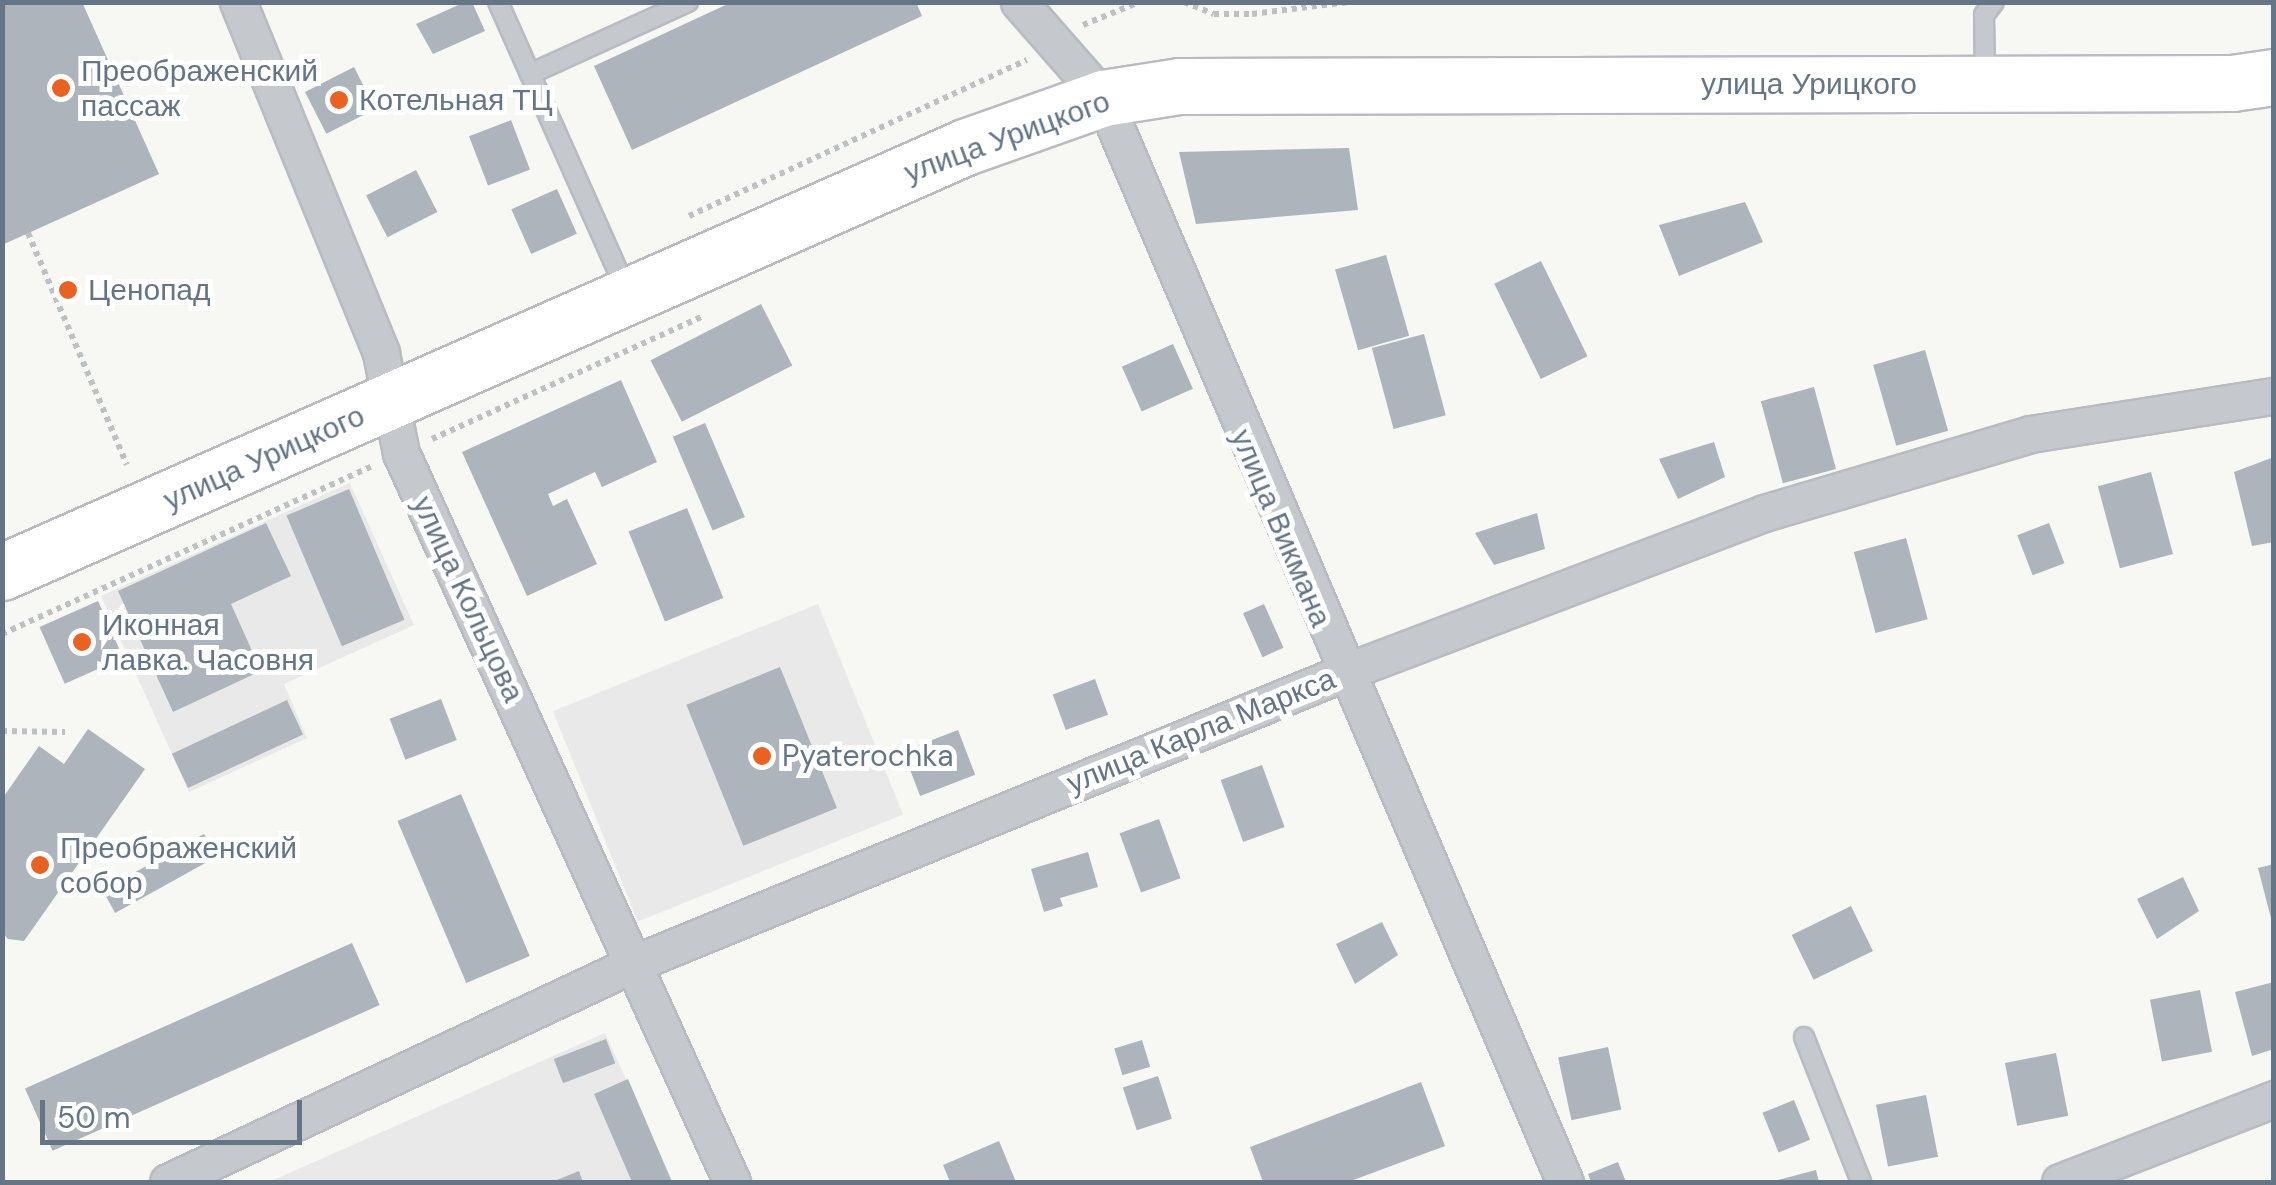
<!DOCTYPE html>
<html>
<head>
<meta charset="utf-8">
<style>
  body { margin:0 }
  #map { position:relative; width:2276px; height:1185px; overflow:hidden; background:#f7f8f4; font-family:"DM Sans",sans-serif }
  div>[style] { position:absolute }
  [style*='--x'] { left:calc(var(--x)*1px); top:calc(var(--y)*1px); width:calc(var(--w)*1px); rotate:calc(var(--a)*1deg) }
  .built>* { inset:0; background:#e8e9e8; transform-origin:0 0 }
  .building>* { inset:0; background:#adb4bb; transform-origin:0 0 }
  .path>* { height:6px; margin-top:-3px; transform-origin:0; background:repeating-linear-gradient(90deg,#bec1c3 0 5px,transparent 0 10px) }
  .roads { filter:drop-shadow(2px 0 #b8bcc0) drop-shadow(-2px 0 #b8bcc0) drop-shadow(0 2px #b8bcc0) drop-shadow(0 -2px #b8bcc0) }
  .service>* { height:18px; margin:-9px; padding:0 9px; transform-origin:9px; border-radius:9px; background:#c5c8cc }
  .minor>* { height:35px; margin:-17.5px; padding:0 17.5px; transform-origin:17.5px; border-radius:17.5px; background:#c5c8cc }
  .primary>* { height:55px; margin:-27.5px; padding:0 27.5px; transform-origin:27.5px; border-radius:27.5px; background:#fff }
  .dots>* { width:28px; height:28px; translate:-50% -50%; box-sizing:border-box; border:5px solid #fff; border-radius:50% }
  span { translate:-50% -50%; white-space:nowrap; text-align:center; line-height:1.15; -webkit-text-stroke:10px #fff; paint-order:stroke }
  .poi-label { font-size:30px; color:#657586 }
  .left { translate:0 -50%; text-align:left }
  .street-label { font-size:30px; color:#657586 }
  .frame { position:absolute; inset:0; border:5px solid #657586; pointer-events:none }
  .scale { position:absolute; left:40px; top:1100px; width:262px; height:45px; box-sizing:border-box; border:5px solid #657586; border-top:0; padding-left:12px; font-size:30px; line-height:35px; white-space:nowrap; color:#657586; -webkit-text-stroke:8px #fff; paint-order:stroke }
</style>
</head>
<body>
<div id="map">
  <div class="built">
    <div style="clip-path:polygon(350px 483px,414px 625px,284px 684px,307px 738px,189px 792px,101px 596px)"></div>
    <div style="left:818px;top:604px;width:227px;height:286px;rotate:68deg"></div>
    <div style="clip-path:polygon(605px 1033px,673px 1182px,269px 1182px)"></div>
  </div>
  <div class="building">
    <div style="clip-path:polygon(2px 2px,82px 2px,159px 174px,2px 245px)"></div>
    <div style="clip-path:polygon(465px 2px,472px 2px,485px 31px,433px 54px,416px 24px)"></div>
    <div style="clip-path:polygon(732px 2px,916px 2px,922px 16px,632px 150px,594px 66px)"></div>
    <div style="left:354px;top:67px;width:47px;height:55px;rotate:63deg"></div>
    <div style="left:511px;top:120px;width:53px;height:45px;rotate:69deg"></div>
    <div style="clip-path:polygon(1349px 148px,1358px 210px,1196px 224px,1179px 152px)"></div>
    <div style="left:416px;top:170px;width:47px;height:56px;rotate:63deg"></div>
    <div style="left:557px;top:189px;width:49px;height:50px;rotate:66deg"></div>
    <div style="clip-path:polygon(1745px 202px,1763px 242px,1679px 276px,1659px 225px)"></div>
    <div style="left:1386px;top:255px;width:84px;height:53px;rotate:74deg"></div>
    <div style="left:1541px;top:261px;width:106px;height:52px;rotate:64deg"></div>
    <div style="left:761px;top:304px;width:69px;height:124px;rotate:63deg"></div>
    <div style="left:1424px;top:334px;width:84px;height:54px;rotate:75deg"></div>
    <div style="left:1173px;top:344px;width:49px;height:56px;rotate:66deg"></div>
    <div style="left:1925px;top:350px;width:84px;height:54px;rotate:74deg"></div>
    <div style="clip-path:polygon(621px 380px,657px 462px,602px 487px,595px 472px,548px 494px,553px 506px,567px 499px,597px 564px,527px 596px,462px 452px)"></div>
    <div style="left:1814px;top:387px;width:85px;height:55px;rotate:75deg"></div>
    <div style="left:705px;top:423px;width:102px;height:35px;rotate:67deg"></div>
    <div style="clip-path:polygon(1714px 442px,1725px 477px,1678px 499px,1659px 459px)"></div>
    <div style="clip-path:polygon(2274px 457px,2274px 542px,2252px 546px,2234px 472px)"></div>
    <div style="left:2151px;top:472px;width:85px;height:55px;rotate:75deg"></div>
    <div style="left:349px;top:489px;width:142px;height:68px;rotate:67deg"></div>
    <div style="left:687px;top:508px;width:97px;height:63px;rotate:68deg"></div>
    <div style="clip-path:polygon(1537px 513px,1545px 549px,1494px 565px,1475px 533px)"></div>
    <div style="clip-path:polygon(266px 523px,291px 576px,231px 604px,261px 671px,173px 712px,118px 591px)"></div>
    <div style="left:2049px;top:523px;width:43px;height:34px;rotate:69deg"></div>
    <div style="left:1906px;top:538px;width:84px;height:54px;rotate:75deg"></div>
    <div style="left:98px;top:601px;width:62px;height:64px;rotate:66deg"></div>
    <div style="left:1264px;top:604px;width:48px;height:23px;rotate:66deg"></div>
    <div style="left:780px;top:667px;width:152px;height:101px;rotate:68deg"></div>
    <div style="left:1095px;top:679px;width:38px;height:45px;rotate:70deg"></div>
    <div style="left:441px;top:699px;width:44px;height:55px;rotate:69deg"></div>
    <div style="left:287px;top:700px;width:38px;height:127px;rotate:65deg"></div>
    <div style="clip-path:polygon(88px 729px,145px 769px,24px 941px,8px 939px,2px 932px,2px 799px,39px 746px,64px 764px)"></div>
    <div style="left:958px;top:730px;width:48px;height:59px;rotate:69deg"></div>
    <div style="left:1262px;top:765px;width:66px;height:44px;rotate:70deg"></div>
    <div style="left:461px;top:794px;width:176px;height:69px;rotate:67deg"></div>
    <div style="left:1159px;top:819px;width:63px;height:42px;rotate:70deg"></div>
    <div style="left:204px;top:834px;width:26px;height:116px;rotate:61deg"></div>
    <div style="clip-path:polygon(1088px 852px,1098px 887px,1060px 898px,1063px 906px,1044px 912px,1031px 869px)"></div>
    <div style="clip-path:polygon(2274px 864px,2274px 922px,2272px 922px,2258px 868px)"></div>
    <div style="clip-path:polygon(2183px 877px,2199px 911px,2157px 939px,2137px 899px)"></div>
    <div style="left:1851px;top:906px;width:50px;height:66px;rotate:64deg"></div>
    <div style="clip-path:polygon(1382px 922px,1398px 955px,1355px 984px,1336px 944px)"></div>
    <div style="left:352px;top:943px;width:68px;height:358px;rotate:66deg"></div>
    <div style="clip-path:polygon(2274px 982px,2274px 1049px,2252px 1056px,2235px 992px)"></div>
    <div style="left:2200px;top:990px;width:63px;height:51px;rotate:79deg"></div>
    <div style="left:606px;top:1039px;width:26px;height:56px;rotate:69deg"></div>
    <div style="left:1142px;top:1040px;width:28px;height:29px;rotate:73deg"></div>
    <div style="left:1608px;top:1047px;width:64px;height:51px;rotate:78deg"></div>
    <div style="left:2056px;top:1053px;width:64px;height:52px;rotate:79deg"></div>
    <div style="left:1158px;top:1076px;width:45px;height:37px;rotate:72deg"></div>
    <div style="clip-path:polygon(628px 1079px,672px 1182px,632px 1182px,594px 1094px)"></div>
    <div style="clip-path:polygon(1421px 1082px,1445px 1146px,1348px 1182px,1263px 1182px,1250px 1147px)"></div>
    <div style="left:1926px;top:1095px;width:63px;height:51px;rotate:79deg"></div>
    <div style="left:1794px;top:1100px;width:43px;height:34px;rotate:68deg"></div>
    <div style="clip-path:polygon(999px 1141px,1016px 1182px,950px 1182px,943px 1165px)"></div>
    <div style="clip-path:polygon(1618px 1162px,1626px 1182px,1591px 1182px,1588px 1174px)"></div>
    <div style="clip-path:polygon(1816px 1170px,1819px 1182px,1774px 1182px,1774px 1181px)"></div>
    <div style="clip-path:polygon(579px 1171px,583px 1182px,552px 1182px)"></div>
  </div>
  <div class="path">
    <div style="--x:1184;--y:2;--w:32;--a:22"></div>
    <div style="--x:1214;--y:14;--w:38;--a:0"></div>
    <div style="--x:1252;--y:14;--w:97;--a:-7.1"></div>
    <div style="--x:1083;--y:25;--w:61;--a:-22.3"></div>
    <div style="--x:689;--y:216;--w:372;--a:-24.8"></div>
    <div style="--x:28;--y:233;--w:252;--a:66.9"></div>
    <div style="--x:432;--y:439;--w:298;--a:-24.4"></div>
    <div style="--x:2;--y:634;--w:405;--a:-24.4"></div>
    <div style="--x:2;--y:731;--w:63;--a:0.9"></div>
  </div>
  <div class="roads">
    <div class="service">
      <div style="--x:498;--y:2;--w:315;--a:66"></div>
      <div style="--x:530;--y:74;--w:174;--a:-24.5"></div>
      <div style="--x:1985;--y:78;--w:63;--a:-90.9"></div>
      <div style="--x:1984;--y:15;--w:16;--a:-52"></div>
      <div style="--x:1804;--y:1037;--w:156;--a:68.5"></div>
    </div>
    <div class="minor">
      <div style="--x:238;--y:2;--w:379;--a:67.8"></div>
      <div style="--x:381;--y:353;--w:102;--a:78.7"></div>
      <div style="--x:401;--y:453;--w:801;--a:65.58"></div>
      <div style="--x:1019;--y:2;--w:128;--a:48.8"></div>
      <div style="--x:1103;--y:98;--w:1178;--a:66.92"></div>
      <div style="--x:168;--y:1182;--w:516;--a:-25.12"></div>
      <div style="--x:635;--y:963;--w:765;--a:-22.27"></div>
      <div style="--x:1343;--y:673;--w:450;--a:-20.8"></div>
      <div style="--x:1764;--y:513;--w:277;--a:-16.5"></div>
      <div style="--x:2030;--y:434;--w:247;--a:-8.9"></div>
      <div style="--x:2060;--y:1182;--w:230;--a:-21.2"></div>
    </div>
    <div class="primary">
      <div style="--x:2;--y:572;--w:1053;--a:-23.81"></div>
      <div style="--x:965;--y:147;--w:146;--a:-19.5"></div>
      <div style="--x:1103;--y:98;--w:78;--a:-8.9"></div>
      <div style="--x:1180;--y:86;--w:1052;--a:-0.16"></div>
      <div style="--x:2232;--y:83;--w:42;--a:-8.1"></div>
    </div>
  </div>
  <div class="dots">
    <div style="left:61px;top:88px;background:#e86224"></div>
    <div style="left:339px;top:100px;background:#e86224"></div>
    <div style="left:68px;top:290px;background:#e86224"></div>
    <div style="left:82px;top:642px;background:#e86224"></div>
    <div style="left:762px;top:756px;background:#e86224"></div>
    <div style="left:40px;top:865px;background:#e86224"></div>
  </div>
  <div class="poi-label">
    <span class="left" style="left:81px;top:88px">Преображенский<br>пассаж</span>
    <span class="left" style="left:359px;top:100px">Котельная ТЦ</span>
    <span class="left" style="left:88px;top:290px">Ценопад</span>
    <span class="left" style="left:102px;top:642px">Иконная<br>лавка. Часовня</span>
    <span class="left" style="left:782px;top:756px">Pyaterochka</span>
    <span class="left" style="left:60px;top:865px">Преображенский<br>собор</span>
  </div>
  <div class="street-label">
    <span style="left:1809px;top:84px">улица Урицкого</span>
    <span style="left:1007px;top:137px;rotate:-20deg">улица Урицкого</span>
    <span style="left:264px;top:458px;rotate:-24deg">улица Урицкого</span>
    <span style="left:1281px;top:528px;rotate:67deg">улица Викмана</span>
    <span style="left:468px;top:599px;rotate:65deg">улица Кольцова</span>
    <span style="left:1201px;top:731px;rotate:-22deg">улица Карла Маркса</span>
  </div>
  <div class="frame"></div>
  <div class="scale">50 m</div>
</div>
</body>
</html>
